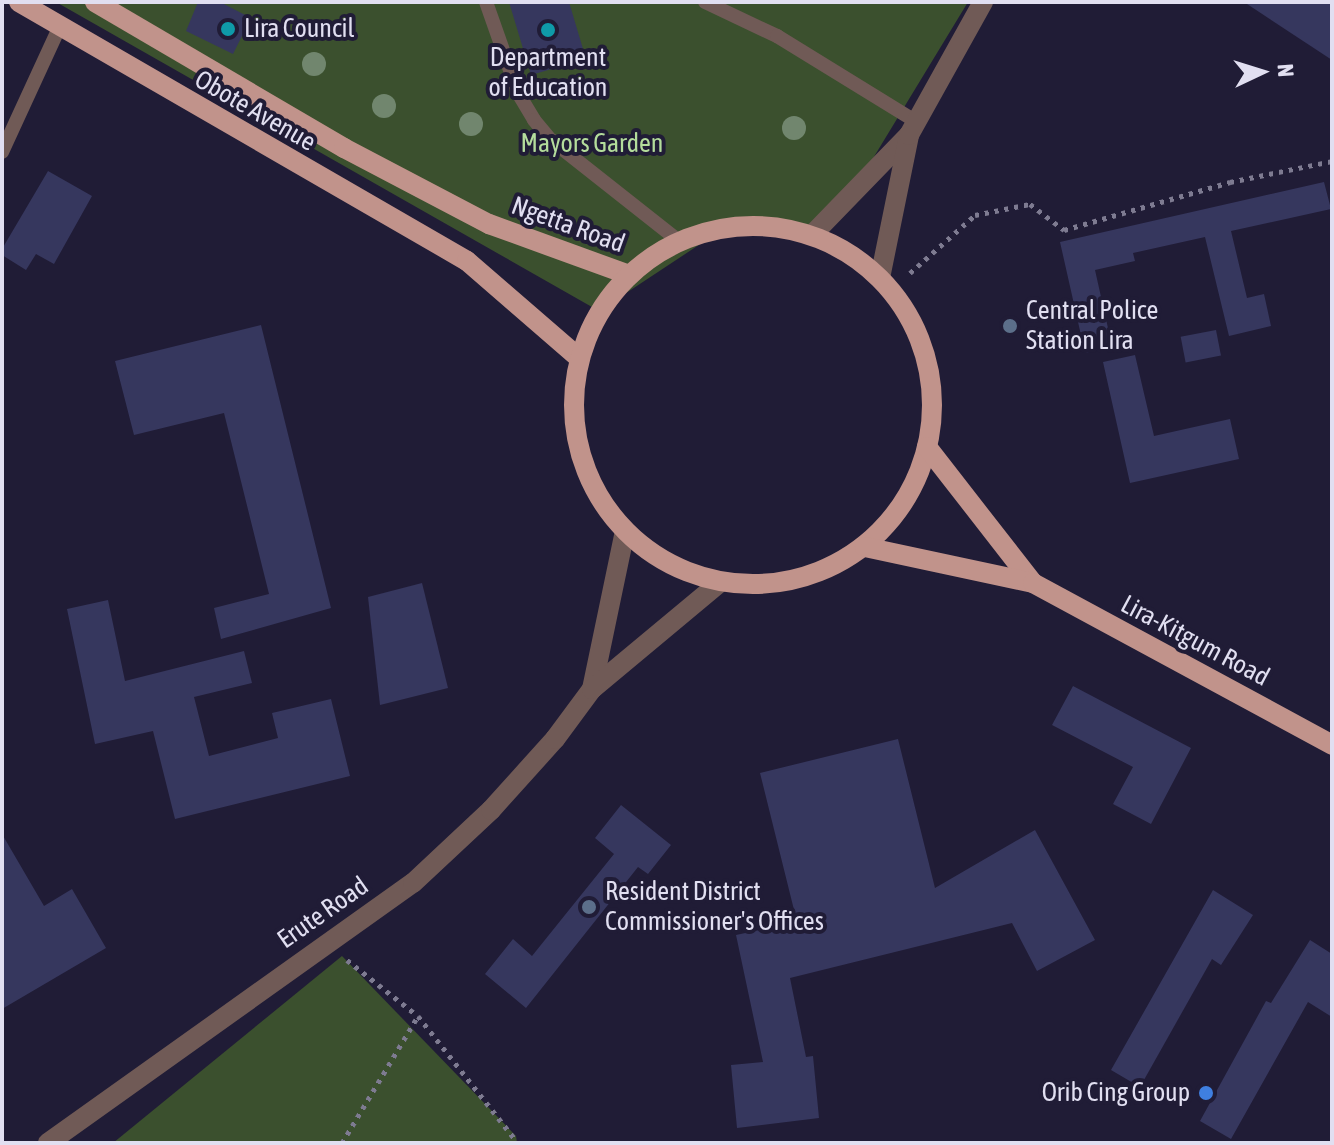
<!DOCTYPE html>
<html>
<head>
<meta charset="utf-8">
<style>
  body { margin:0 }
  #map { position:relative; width:1334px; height:1145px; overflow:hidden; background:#201c36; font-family:"Asap Condensed",sans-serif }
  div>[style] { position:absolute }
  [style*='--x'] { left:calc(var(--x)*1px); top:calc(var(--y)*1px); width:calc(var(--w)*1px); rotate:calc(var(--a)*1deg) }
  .green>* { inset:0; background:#3b502e }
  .building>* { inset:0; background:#36375e; transform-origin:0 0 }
  .path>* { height:5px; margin-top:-2.5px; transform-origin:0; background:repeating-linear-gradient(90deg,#7e7b91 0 4px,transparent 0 10px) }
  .lane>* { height:14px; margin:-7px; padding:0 7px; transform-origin:7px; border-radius:7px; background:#705a56 }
  .street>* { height:20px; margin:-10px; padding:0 10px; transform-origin:10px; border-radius:10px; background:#705a56 }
  .primary>* { height:20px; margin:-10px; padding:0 10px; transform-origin:10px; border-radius:10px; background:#c1938b }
  .primary>.ring { margin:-10px; padding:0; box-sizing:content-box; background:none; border:20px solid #c1938b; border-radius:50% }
  .trees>* { width:24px; height:24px; margin:-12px; border-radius:50%; background:#71866e }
  .dots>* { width:22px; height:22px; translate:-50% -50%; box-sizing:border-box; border:4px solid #201c36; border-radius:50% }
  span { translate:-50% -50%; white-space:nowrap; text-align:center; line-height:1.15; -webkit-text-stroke:8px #201c36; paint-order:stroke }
  .poi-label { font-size:26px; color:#e1dff1 }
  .left { translate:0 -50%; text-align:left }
  .right { translate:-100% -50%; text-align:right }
  .street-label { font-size:26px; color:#e1dff1 }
  .park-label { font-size:26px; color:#b4dd9c }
  .frame { position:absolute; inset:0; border:4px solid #e1dff1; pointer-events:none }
  .north { position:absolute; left:1222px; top:32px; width:80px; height:80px; -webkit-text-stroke:6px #201c36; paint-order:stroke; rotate:86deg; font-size:22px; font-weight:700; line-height:32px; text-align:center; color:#e1dff1 }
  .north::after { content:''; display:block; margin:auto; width:28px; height:36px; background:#e1dff1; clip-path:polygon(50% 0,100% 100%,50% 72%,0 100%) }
</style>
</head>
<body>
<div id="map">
  <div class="green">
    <div style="clip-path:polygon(56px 2px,968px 2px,824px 239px,726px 227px,599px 311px)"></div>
    <div style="clip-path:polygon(342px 956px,516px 1136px,517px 1143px,113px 1143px)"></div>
  </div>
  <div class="building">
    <div style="clip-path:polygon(198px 2px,220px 2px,251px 18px,233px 54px,186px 31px)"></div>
    <div style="clip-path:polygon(509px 2px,569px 2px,586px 59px,531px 75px)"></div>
    <div style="clip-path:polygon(1244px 2px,1332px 2px,1332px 60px)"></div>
    <div style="clip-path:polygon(48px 171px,92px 196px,54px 264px,36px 254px,26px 270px,2px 255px,2px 249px)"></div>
    <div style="clip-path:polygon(1324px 182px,1331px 209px,1231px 231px,1247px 298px,1264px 294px,1271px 326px,1229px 336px,1205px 237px,1133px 253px,1135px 261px,1095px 270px,1112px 346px,1085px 353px,1060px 242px)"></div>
    <div style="clip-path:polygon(261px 325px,331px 608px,221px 639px,214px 608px,269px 594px,224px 413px,134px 435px,115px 361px)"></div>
    <div style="left:1216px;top:330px;width:26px;height:36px;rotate:79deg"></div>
    <div style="clip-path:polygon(1135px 355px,1154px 436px,1230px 419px,1239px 459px,1130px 483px,1103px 362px)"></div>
    <div style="clip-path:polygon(422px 583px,448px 688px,380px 705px,368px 597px)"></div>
    <div style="clip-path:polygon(108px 600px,125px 681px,244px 651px,252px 683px,194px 697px,209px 756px,278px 738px,272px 713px,331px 699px,350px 776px,175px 819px,153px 731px,95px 744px,67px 609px)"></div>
    <div style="clip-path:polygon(1073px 686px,1191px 748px,1151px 824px,1113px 804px,1133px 767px,1052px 725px)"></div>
    <div style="clip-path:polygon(898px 739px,935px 888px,1035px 830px,1095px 940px,1037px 971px,1012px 923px,790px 978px,806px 1057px,813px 1056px,819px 1118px,737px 1128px,731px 1065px,763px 1062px,736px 935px,797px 922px,760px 773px)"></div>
    <div style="clip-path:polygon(621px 805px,671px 845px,648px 874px,638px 867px,526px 1008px,485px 974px,513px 939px,532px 956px,614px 854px,595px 838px)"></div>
    <div style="clip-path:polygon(2px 834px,44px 906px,72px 889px,106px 948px,2px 1009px)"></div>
    <div style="clip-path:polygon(1213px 890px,1253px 915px,1221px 965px,1212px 959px,1140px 1087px,1111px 1070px)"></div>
    <div style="clip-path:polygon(1310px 940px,1332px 954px,1332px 1017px,1308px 1002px,1231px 1139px,1200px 1121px,1266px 1001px,1271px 1003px)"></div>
  </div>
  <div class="path">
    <div style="--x:910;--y:273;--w:87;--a:-41.7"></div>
    <div style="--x:975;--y:215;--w:56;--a:-11.3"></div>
    <div style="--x:1030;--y:204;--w:43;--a:37.4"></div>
    <div style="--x:1064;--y:230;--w:173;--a:-16.1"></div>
    <div style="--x:1230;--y:182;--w:104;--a:-11.6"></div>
    <div style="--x:347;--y:960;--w:90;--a:38.3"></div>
    <div style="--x:418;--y:1016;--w:162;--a:51.8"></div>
    <div style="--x:342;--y:1143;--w:148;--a:-59.1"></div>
  </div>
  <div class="lane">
    <div style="--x:486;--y:2;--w:96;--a:70.6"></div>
    <div style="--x:518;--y:93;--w:31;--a:59"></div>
    <div style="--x:534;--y:120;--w:26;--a:50"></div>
    <div style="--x:551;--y:140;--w:163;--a:38.3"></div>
    <div style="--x:705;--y:2;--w:80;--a:25.3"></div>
    <div style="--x:777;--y:36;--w:162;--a:31.6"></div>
    <div style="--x:2;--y:152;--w:139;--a:-65.3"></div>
  </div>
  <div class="street">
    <div style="--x:812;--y:235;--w:139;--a:-45.9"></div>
    <div style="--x:880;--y:278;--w:146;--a:-78.5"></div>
    <div style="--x:909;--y:135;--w:152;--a:-60.9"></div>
    <div style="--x:592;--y:689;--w:161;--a:-78.2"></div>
    <div style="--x:48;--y:1143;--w:448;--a:-35.5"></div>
    <div style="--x:413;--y:883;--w:107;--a:-43.1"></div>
    <div style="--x:491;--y:810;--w:96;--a:-48"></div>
    <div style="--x:555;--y:739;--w:62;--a:-53.5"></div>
    <div style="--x:592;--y:689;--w:165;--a:-39.8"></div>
  </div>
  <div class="primary">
    <div style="--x:19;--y:2;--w:517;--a:30.03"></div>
    <div style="--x:467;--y:261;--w:148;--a:40.9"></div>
    <div style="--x:95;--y:2;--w:289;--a:30.4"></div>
    <div style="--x:344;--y:148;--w:164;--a:27.7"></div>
    <div style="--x:489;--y:224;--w:149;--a:20"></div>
    <div class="ring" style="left:574px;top:226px;width:338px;height:338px"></div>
    <div style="--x:927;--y:447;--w:172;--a:52.1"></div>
    <div style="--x:865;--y:547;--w:172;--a:12.1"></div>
    <div style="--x:1033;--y:583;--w:340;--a:28.4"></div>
  </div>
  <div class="trees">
    <div style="left:314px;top:64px"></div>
    <div style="left:384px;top:106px"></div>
    <div style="left:471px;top:124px"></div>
    <div style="left:794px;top:128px"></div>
  </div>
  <div class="dots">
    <div style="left:228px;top:29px;background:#0f9aa8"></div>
    <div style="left:548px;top:30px;background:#0f9aa8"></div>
    <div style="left:1010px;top:326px;background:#5c6f8a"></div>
    <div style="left:589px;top:907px;background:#5c6f8a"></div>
    <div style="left:1206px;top:1093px;background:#3f7fe0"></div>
  </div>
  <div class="poi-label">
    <span class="left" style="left:244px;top:29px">Lira Council</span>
    <span style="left:548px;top:73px">Department<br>of Education</span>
    <span class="left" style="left:1026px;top:326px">Central Police<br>Station Lira</span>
    <span class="left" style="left:605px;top:907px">Resident District<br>Commissioner's Offices</span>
    <span class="right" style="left:1190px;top:1093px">Orib Cing Group</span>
  </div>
  <div class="street-label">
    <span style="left:255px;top:111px;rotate:30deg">Obote Avenue</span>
    <span style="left:568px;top:225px;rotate:20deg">Ngetta Road</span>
    <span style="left:1195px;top:641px;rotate:28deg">Lira-Kitgum Road</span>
    <span style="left:323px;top:913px;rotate:-35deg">Erute Road</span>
  </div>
  <div class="park-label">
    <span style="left:592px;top:144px">Mayors Garden</span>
  </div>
  <div class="frame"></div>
  <div class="north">N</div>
</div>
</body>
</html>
